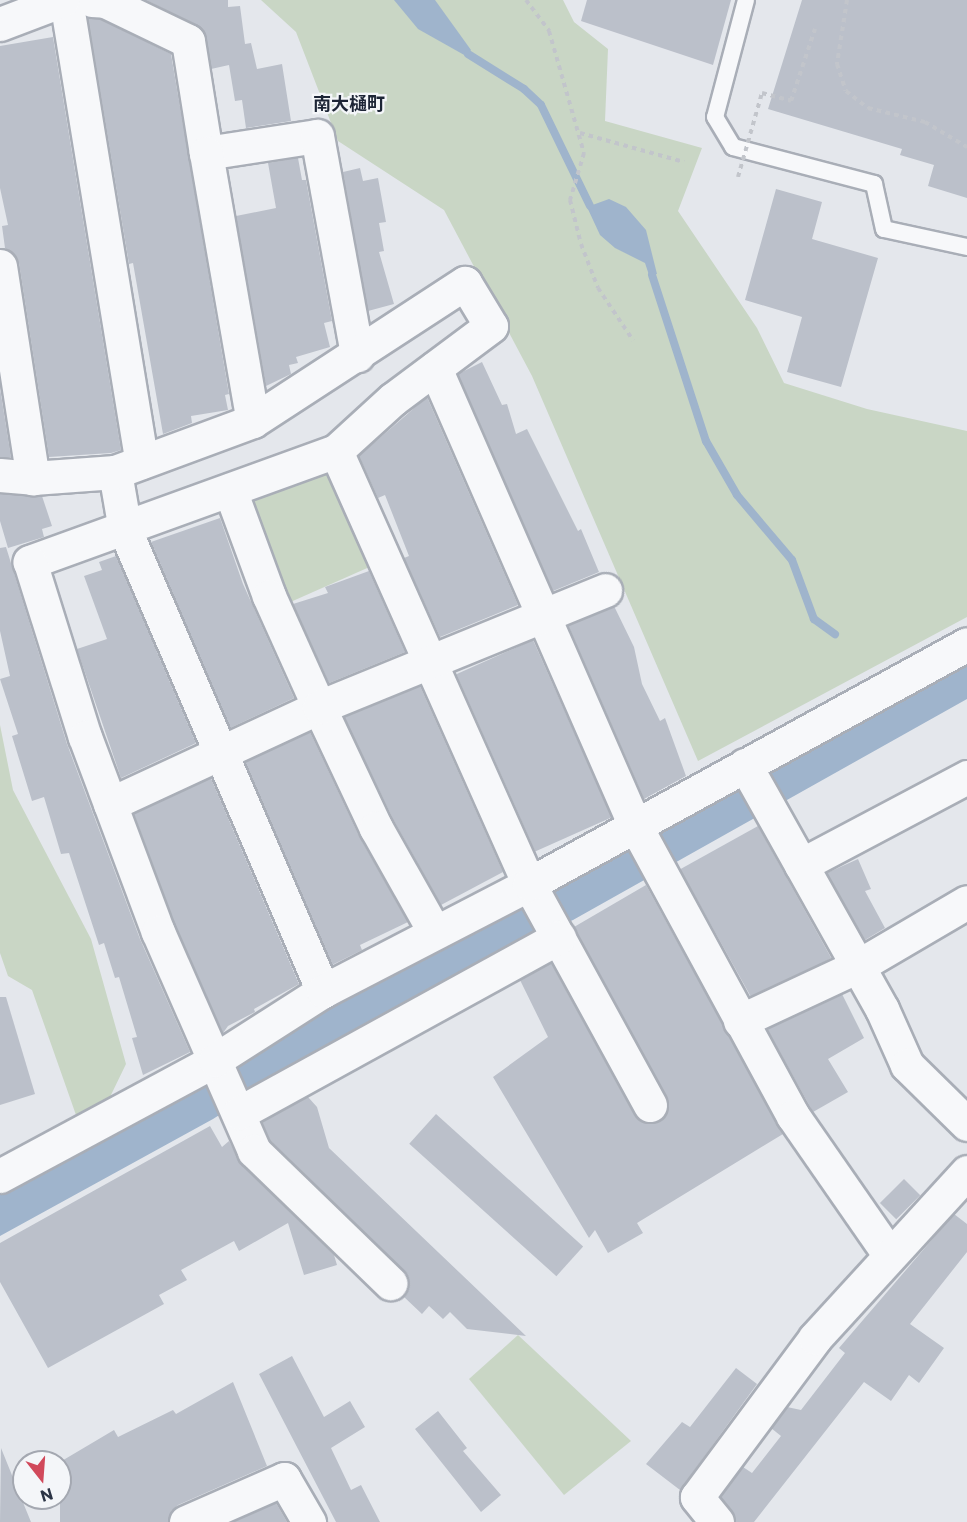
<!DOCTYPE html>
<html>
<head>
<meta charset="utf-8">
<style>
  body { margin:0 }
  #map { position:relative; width:967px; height:1522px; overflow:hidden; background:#e4e7ec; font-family:Commissioner,"Noto Sans JP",sans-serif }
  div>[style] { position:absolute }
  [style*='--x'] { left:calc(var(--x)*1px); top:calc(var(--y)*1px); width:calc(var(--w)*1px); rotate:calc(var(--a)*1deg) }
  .green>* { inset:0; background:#c9d6c5 }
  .water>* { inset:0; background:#9fb4cc }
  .stream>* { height:8px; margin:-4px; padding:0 4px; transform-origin:4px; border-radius:4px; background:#9fb4cc }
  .building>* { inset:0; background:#bbc0ca; transform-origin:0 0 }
  .path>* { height:4px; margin-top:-2px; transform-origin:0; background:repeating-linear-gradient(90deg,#c2c5cb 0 4.5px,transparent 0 9px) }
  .roads { filter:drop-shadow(2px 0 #a9aeb7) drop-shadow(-2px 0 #a9aeb7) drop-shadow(0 2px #a9aeb7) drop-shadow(0 -2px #a9aeb7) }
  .lane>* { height:16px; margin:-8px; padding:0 8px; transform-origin:8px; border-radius:8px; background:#f7f8fa }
  .street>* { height:33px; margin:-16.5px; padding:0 16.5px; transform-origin:16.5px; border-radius:16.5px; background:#f7f8fa }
  .path-bridge>* { height:4px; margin-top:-2px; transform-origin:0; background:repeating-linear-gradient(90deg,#c2c5cb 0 4.5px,transparent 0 9px) }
  span { translate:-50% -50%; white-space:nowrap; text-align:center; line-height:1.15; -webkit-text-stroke:4.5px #f4f6f9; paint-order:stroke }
  .neighbourhood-label { font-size:18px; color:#1d2536; font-weight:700 }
  .north { position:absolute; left:12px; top:1450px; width:60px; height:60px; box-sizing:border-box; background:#f4f6f9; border:2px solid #a4a8b1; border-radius:50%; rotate:163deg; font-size:16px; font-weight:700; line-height:24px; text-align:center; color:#2b3445 }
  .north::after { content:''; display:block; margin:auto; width:21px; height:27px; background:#d1495b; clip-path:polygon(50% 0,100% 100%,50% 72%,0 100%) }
</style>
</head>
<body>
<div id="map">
  <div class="green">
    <div style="clip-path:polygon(261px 0,563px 0,574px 22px,608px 49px,605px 121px,702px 148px,678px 211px,757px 328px,784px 383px,867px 409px,967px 431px,967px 617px,698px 761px,532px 376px,444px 210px,338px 141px,296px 32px)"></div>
    <div style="clip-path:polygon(317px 468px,333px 473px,374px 565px,286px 604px,246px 510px,252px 500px)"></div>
    <div style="clip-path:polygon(0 725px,13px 790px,91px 939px,126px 1064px,110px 1097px,76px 1115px,32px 990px,8px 976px,0 953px)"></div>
    <div style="clip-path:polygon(518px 1335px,631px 1441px,564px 1495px,469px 1379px)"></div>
  </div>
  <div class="water">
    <div style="clip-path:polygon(394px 0,435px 0,471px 50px,468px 54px,466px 56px,418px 29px)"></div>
    <div style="clip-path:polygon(609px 199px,626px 207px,646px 230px,657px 274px,649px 275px,645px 263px,615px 248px,600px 235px,587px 207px)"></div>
    <div style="clip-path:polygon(967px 660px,967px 699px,573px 920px,496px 953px,333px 1042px,213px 1119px,0 1236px,0 1193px,311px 1013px)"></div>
  </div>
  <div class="stream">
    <div style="--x:468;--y:54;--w:66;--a:32"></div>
    <div style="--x:524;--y:89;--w:23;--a:43"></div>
    <div style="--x:541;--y:105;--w:112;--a:64.1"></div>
    <div style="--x:652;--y:275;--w:175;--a:72"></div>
    <div style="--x:706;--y:441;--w:62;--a:60.1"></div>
    <div style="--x:737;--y:495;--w:85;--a:49.8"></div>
    <div style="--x:792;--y:560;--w:63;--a:69.6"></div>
    <div style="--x:814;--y:619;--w:26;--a:36"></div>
  </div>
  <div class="building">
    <div style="clip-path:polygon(146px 0,228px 0,228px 7px,240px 6px,245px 44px,251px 43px,257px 69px,282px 64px,291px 121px,246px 128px,242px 100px,235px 101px,229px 65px,211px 69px,203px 29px)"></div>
    <div style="clip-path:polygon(587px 0,731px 0,713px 65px,581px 21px)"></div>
    <div style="clip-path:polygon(802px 0,967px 0,967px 198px,928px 186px,934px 165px,900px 155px,902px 149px,768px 109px)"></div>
    <div style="clip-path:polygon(88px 18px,100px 19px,171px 54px,229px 394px,225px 395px,228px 410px,191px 416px,192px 423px,163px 434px,133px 263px,129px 264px)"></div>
    <div style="clip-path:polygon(53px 37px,121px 450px,111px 453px,49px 457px,19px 263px,5px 248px,2px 226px,8px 225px,0 188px,0 46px)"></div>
    <div style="clip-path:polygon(298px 158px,302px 180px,306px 180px,332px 321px,324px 323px,330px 347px,296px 357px,298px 363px,289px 365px,291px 374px,266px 386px,236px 216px,276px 208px,268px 163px)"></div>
    <div style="clip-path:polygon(360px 168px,363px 181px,378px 178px,386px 222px,379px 223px,384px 251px,379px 252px,394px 304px,368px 311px,343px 172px)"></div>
    <div style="clip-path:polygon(776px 189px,822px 202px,812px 239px,878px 258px,841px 387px,787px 372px,802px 317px,745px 300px)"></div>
    <div style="clip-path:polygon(482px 362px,502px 405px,507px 404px,516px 434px,527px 429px,578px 531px,581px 529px,599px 572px,553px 591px,458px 374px)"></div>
    <div style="clip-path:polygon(0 388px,11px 457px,0 457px)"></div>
    <div style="clip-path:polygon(427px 397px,518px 605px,440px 637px,404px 558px,409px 556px,385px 495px,378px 498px,359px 456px)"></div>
    <div style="clip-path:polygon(0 494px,42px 496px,52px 526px,42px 529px,44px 537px,8px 548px,0 521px)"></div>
    <div style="clip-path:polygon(220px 518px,243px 584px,294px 698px,230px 728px,151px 542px)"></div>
    <div style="clip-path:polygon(6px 547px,67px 744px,140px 939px,190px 1052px,143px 1075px,132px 1038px,137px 1037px,119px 977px,115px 978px,104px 943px,99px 945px,69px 853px,61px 854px,44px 797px,32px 801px,12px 736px,18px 734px,0 679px,10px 676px,0 631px,0 548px)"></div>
    <div style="clip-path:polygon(116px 556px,196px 743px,121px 778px,77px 649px,107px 639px,84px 576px,102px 570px,99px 562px)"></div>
    <div style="clip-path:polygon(369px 571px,405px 652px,329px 683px,293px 604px,328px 593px,325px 587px)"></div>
    <div style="clip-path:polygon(614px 606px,634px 647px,642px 684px,660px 721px,665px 718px,686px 776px,644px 799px,568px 625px)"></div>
    <div style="left:533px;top:640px;width:194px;height:84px;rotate:66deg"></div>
    <div style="clip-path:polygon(420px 686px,503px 872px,441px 905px,393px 819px,344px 717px)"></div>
    <div style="clip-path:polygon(310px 732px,359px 836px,408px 922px,360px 945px,362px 950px,332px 965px,245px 762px)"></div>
    <div style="clip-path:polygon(211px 778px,299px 984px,254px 1009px,255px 1012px,228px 1026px,223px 1033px,175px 925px,134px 814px)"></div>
    <div style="left:758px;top:826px;width:151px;height:89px;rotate:61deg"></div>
    <div style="clip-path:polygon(858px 859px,871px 889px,865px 891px,885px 928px,865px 940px,827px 873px)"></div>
    <div style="clip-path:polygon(646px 885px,783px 1134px,637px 1223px,643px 1233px,608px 1253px,595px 1230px,589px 1238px,493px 1077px,548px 1037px,520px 980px,551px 963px,634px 1114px,650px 1124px,666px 1115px,666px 1096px,574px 927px)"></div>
    <div style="clip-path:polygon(842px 994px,864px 1038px,828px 1059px,848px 1092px,813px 1112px,767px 1029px)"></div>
    <div style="clip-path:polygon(0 997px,6px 997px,35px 1094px,0 1105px)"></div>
    <div style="clip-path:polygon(308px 1097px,317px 1107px,329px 1148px,526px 1336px,467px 1329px,450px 1312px,443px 1319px,429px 1306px,422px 1314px,403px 1296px,408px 1287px,403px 1270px,270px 1140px,262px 1122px)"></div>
    <div style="left:436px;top:1114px;width:198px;height:40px;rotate:42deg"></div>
    <div style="clip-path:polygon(210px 1126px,222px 1147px,229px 1141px,241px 1164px,334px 1255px,337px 1265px,304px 1275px,288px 1223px,239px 1251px,234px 1241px,181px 1270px,187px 1280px,159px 1295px,164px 1304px,48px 1368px,0 1282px,0 1243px)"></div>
    <div style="left:904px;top:1179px;width:23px;height:34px;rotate:45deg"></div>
    <div style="clip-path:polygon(954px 1214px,967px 1224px,967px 1252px,910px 1324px,944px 1348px,919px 1383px,909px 1375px,891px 1401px,864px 1382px,754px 1522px,735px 1522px,721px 1497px,743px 1467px,752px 1473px,781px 1436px,771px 1428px,787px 1407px,801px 1410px,845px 1353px,839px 1348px)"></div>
    <div style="clip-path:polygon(292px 1356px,324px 1417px,350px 1401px,365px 1427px,331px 1448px,351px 1490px,361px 1485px,380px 1522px,336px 1522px,259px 1374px)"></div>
    <div style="clip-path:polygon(736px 1368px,757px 1384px,680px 1490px,646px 1464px,682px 1422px,690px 1427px)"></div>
    <div style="clip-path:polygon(233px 1382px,267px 1466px,178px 1505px,171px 1511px,168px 1522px,60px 1522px,60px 1462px,114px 1430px,118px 1437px,173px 1410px,176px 1414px)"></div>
    <div style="clip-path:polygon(438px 1411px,467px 1448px,463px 1451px,501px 1495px,481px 1512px,415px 1429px)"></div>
    <div style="clip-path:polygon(1px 1448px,22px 1500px,31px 1522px,0 1522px)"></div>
    <div style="clip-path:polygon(276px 1503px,287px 1522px,233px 1522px)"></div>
  </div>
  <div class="path">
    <div style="--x:526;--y:0;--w:39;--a:53"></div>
    <div style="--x:549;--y:31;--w:127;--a:74"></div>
    <div style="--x:584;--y:153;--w:49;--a:106.6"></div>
    <div style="--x:570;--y:200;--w:45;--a:76"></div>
    <div style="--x:581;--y:244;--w:47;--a:68.9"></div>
    <div style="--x:598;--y:288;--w:63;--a:56.1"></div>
    <div style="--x:847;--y:0;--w:65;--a:98.9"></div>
    <div style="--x:837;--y:64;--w:28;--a:72"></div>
    <div style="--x:846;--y:91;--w:28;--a:38"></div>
    <div style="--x:868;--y:108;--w:59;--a:13.8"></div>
    <div style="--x:925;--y:122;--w:49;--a:30.8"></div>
    <div style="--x:580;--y:133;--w:108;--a:15.6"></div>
  </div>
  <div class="roads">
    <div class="lane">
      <div style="--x:746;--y:0;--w:121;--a:104.8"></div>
      <div style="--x:715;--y:117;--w:35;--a:59"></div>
      <div style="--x:733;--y:147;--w:146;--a:14.7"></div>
      <div style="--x:874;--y:184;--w:46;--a:77.5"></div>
      <div style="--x:884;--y:229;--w:85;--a:12.2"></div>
    </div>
    <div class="street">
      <div style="--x:66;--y:0;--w:468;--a:80.7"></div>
      <div style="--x:92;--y:0;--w:13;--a:4"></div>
      <div style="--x:105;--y:1;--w:92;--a:25.7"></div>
      <div style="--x:188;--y:41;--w:113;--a:80.9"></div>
      <div style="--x:206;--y:153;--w:112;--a:-8.7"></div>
      <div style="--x:317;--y:136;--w:223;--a:79.6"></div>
      <div style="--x:0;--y:24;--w:67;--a:-20.9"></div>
      <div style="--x:206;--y:153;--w:272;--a:80.1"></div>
      <div style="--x:0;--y:266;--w:215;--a:81.2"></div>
      <div style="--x:435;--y:368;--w:499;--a:66.4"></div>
      <div style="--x:635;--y:825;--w:331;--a:61.5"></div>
      <div style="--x:793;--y:1116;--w:168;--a:55.2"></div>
      <div style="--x:336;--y:451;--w:474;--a:66"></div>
      <div style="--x:529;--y:884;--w:252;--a:61.3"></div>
      <div style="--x:115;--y:472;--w:59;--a:80.2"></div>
      <div style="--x:125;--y:530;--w:502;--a:66.76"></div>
      <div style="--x:0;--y:475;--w:33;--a:5"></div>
      <div style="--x:33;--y:478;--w:82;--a:-4.2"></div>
      <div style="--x:115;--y:472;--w:147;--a:-20.3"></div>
      <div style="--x:253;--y:421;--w:253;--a:-33.1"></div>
      <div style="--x:465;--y:283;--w:50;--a:58.8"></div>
      <div style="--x:491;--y:326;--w:122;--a:143.3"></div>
      <div style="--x:393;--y:399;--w:77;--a:137.6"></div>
      <div style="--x:336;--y:451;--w:326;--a:160.1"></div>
      <div style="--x:30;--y:562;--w:183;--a:72.6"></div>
      <div style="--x:85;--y:737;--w:208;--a:69.5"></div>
      <div style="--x:158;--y:932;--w:239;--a:66.3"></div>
      <div style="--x:254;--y:1151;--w:190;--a:44.1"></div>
      <div style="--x:230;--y:490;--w:113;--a:69.8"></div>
      <div style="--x:269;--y:596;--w:122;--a:65.8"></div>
      <div style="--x:319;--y:707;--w:134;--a:64.8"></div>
      <div style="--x:376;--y:828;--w:118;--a:60.6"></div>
      <div style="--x:745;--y:765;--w:280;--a:60.7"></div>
      <div style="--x:882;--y:1009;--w:61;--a:65.9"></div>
      <div style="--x:907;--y:1065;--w:84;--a:44.5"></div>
      <div style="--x:110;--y:804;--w:230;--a:-24.9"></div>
      <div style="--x:319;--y:707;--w:309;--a:-22.2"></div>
      <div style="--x:801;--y:865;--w:188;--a:-27.9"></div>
      <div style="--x:740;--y:1021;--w:130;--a:-25"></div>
      <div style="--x:858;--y:966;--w:126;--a:-30.4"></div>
      <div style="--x:239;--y:1113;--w:365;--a:-28.8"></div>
      <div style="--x:0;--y:1176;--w:244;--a:-28.3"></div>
      <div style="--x:215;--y:1060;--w:128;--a:-32.6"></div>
      <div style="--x:323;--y:991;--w:232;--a:-27.4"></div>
      <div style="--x:529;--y:884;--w:499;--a:-28.7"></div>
      <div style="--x:186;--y:1522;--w:107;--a:-23.7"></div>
      <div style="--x:284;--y:1479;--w:50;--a:59.8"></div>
      <div style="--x:717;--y:1522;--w:32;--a:-129"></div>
      <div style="--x:697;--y:1497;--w:198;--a:-53.4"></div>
      <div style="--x:815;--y:1338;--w:225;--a:-47.5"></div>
    </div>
  </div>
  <div class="path-bridge">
    <div style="--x:738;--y:177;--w:87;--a:-74.1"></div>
    <div style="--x:762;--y:93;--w:30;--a:15"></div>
    <div style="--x:791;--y:101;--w:76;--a:-71.6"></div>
  </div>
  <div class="neighbourhood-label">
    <span style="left:349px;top:103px">南大樋町</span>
  </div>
  <div class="north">N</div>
</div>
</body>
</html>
